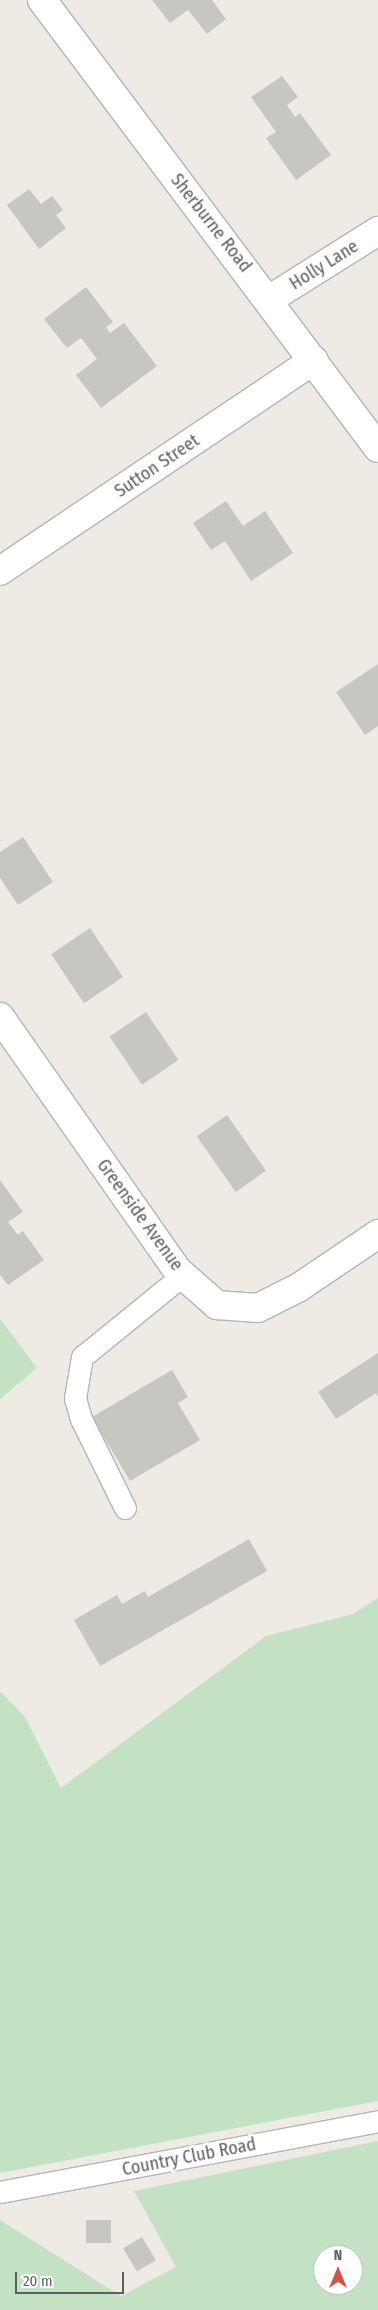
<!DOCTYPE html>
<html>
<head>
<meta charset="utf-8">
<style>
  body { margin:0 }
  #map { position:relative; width:378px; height:2310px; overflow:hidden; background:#edebe4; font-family:"Fira Sans Condensed",sans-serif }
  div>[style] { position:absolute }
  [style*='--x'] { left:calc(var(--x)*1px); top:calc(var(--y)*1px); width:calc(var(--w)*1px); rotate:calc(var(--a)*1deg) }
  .green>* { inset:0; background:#c3e2c4 }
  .building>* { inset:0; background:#c8c6c0; transform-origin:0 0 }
  .roads { filter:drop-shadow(1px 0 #b4b5b9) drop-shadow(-1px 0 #b4b5b9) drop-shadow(0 1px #b4b5b9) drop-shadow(0 -1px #b4b5b9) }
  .lane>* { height:21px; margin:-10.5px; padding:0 10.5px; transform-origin:10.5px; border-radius:10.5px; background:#fff }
  .street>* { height:28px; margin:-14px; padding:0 14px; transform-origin:14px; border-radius:14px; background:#fff }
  span { translate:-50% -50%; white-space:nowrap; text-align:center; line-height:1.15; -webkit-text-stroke:5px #fff; paint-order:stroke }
  .street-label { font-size:18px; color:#5c5e63 }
  .north { position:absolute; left:313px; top:2245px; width:50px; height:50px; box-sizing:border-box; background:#fff; border:1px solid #bebfc1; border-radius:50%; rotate:0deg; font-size:14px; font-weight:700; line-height:20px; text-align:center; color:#5c5e63 }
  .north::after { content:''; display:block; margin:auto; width:18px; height:22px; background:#d75140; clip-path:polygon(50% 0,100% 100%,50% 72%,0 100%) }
  .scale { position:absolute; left:15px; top:2272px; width:109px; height:22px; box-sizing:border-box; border:2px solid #5c5e63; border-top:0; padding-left:6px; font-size:15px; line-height:18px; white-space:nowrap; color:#5c5e63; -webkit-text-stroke:4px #fff; paint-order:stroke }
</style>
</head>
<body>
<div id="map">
  <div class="green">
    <div style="clip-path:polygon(0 1319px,37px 1368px,0 1399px)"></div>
    <div style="clip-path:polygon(378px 1598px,378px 2101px,0 2173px,0 1691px,25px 1717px,61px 1788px,266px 1636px,353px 1614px)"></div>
    <div style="clip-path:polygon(evenodd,378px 2141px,378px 2310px,0 2310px,0 2220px,121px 2296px,176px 2267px,134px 2191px,378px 2141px,323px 2255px,353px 2255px,353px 2285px,323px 2285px,323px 2255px)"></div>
  </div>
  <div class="building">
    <div style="clip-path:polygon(152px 0,212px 0,226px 19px,207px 34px,188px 10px,170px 23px)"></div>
    <div style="clip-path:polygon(282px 76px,298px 97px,287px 105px,295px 117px,300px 113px,331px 155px,296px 180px,266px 138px,276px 132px,251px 97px)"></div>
    <div style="clip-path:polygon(29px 189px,41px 204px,52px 196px,63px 210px,56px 215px,66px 228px,39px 249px,7px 205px)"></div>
    <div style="clip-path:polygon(86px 287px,113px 322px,106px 327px,110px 333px,124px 323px,157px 366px,101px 408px,76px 375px,97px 359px,81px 338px,67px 348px,44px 319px)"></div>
    <div style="clip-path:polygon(226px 501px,243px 526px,265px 511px,293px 553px,251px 581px,225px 541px,211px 550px,193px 523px)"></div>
    <div style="clip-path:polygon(378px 664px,378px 726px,365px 735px,336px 692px)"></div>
    <div style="clip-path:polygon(23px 837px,53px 882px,18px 905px,0 878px,0 852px)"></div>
    <div style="left:90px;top:928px;width:59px;height:47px;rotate:56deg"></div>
    <div style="left:146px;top:1012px;width:58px;height:44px;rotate:56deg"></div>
    <div style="left:227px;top:1115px;width:68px;height:37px;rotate:55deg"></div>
    <div style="clip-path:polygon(0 1180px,23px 1212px,8px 1222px,18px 1235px,23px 1231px,44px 1260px,8px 1285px,0 1275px)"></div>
    <div style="clip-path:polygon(378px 1353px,378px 1397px,376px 1393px,336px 1419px,318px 1392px)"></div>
    <div style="clip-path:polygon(172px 1370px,188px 1397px,178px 1403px,200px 1440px,130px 1481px,92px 1417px)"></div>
    <div style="clip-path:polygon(249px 1539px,267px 1571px,100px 1666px,74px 1620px,117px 1595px,122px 1604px,145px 1591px,148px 1597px)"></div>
    <div style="left:86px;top:2220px;width:25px;height:23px"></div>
    <div style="left:142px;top:2237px;width:27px;height:22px;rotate:59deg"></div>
  </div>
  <div class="roads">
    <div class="lane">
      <div style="--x:125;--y:1508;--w:99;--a:-116.3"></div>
      <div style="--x:81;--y:1419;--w:22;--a:-106"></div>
      <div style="--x:75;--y:1398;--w:42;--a:-80.3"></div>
      <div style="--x:82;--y:1357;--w:130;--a:-39.1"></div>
      <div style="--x:0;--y:2192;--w:385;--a:-10.6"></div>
    </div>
    <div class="street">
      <div style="--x:42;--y:0;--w:560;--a:53.13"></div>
      <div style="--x:270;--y:299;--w:128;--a:-32.2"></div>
      <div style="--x:0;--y:571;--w:378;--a:-33.9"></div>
      <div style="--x:0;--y:1017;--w:310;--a:55"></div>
      <div style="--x:178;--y:1271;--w:52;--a:41.1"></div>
      <div style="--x:217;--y:1305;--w:41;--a:4.2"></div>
      <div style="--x:258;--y:1308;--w:45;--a:-26.6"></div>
      <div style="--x:298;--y:1288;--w:97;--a:-34"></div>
    </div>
  </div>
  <div class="street-label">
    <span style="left:211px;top:223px;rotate:52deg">Sherburne Road</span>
    <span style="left:324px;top:265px;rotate:-32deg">Holly Lane</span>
    <span style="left:157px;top:466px;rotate:-34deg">Sutton Street</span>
    <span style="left:140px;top:1215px;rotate:54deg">Greenside Avenue</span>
    <span style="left:189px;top:2157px;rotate:-11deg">Country Club Road</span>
  </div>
  <div class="north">N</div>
  <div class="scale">20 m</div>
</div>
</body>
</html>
